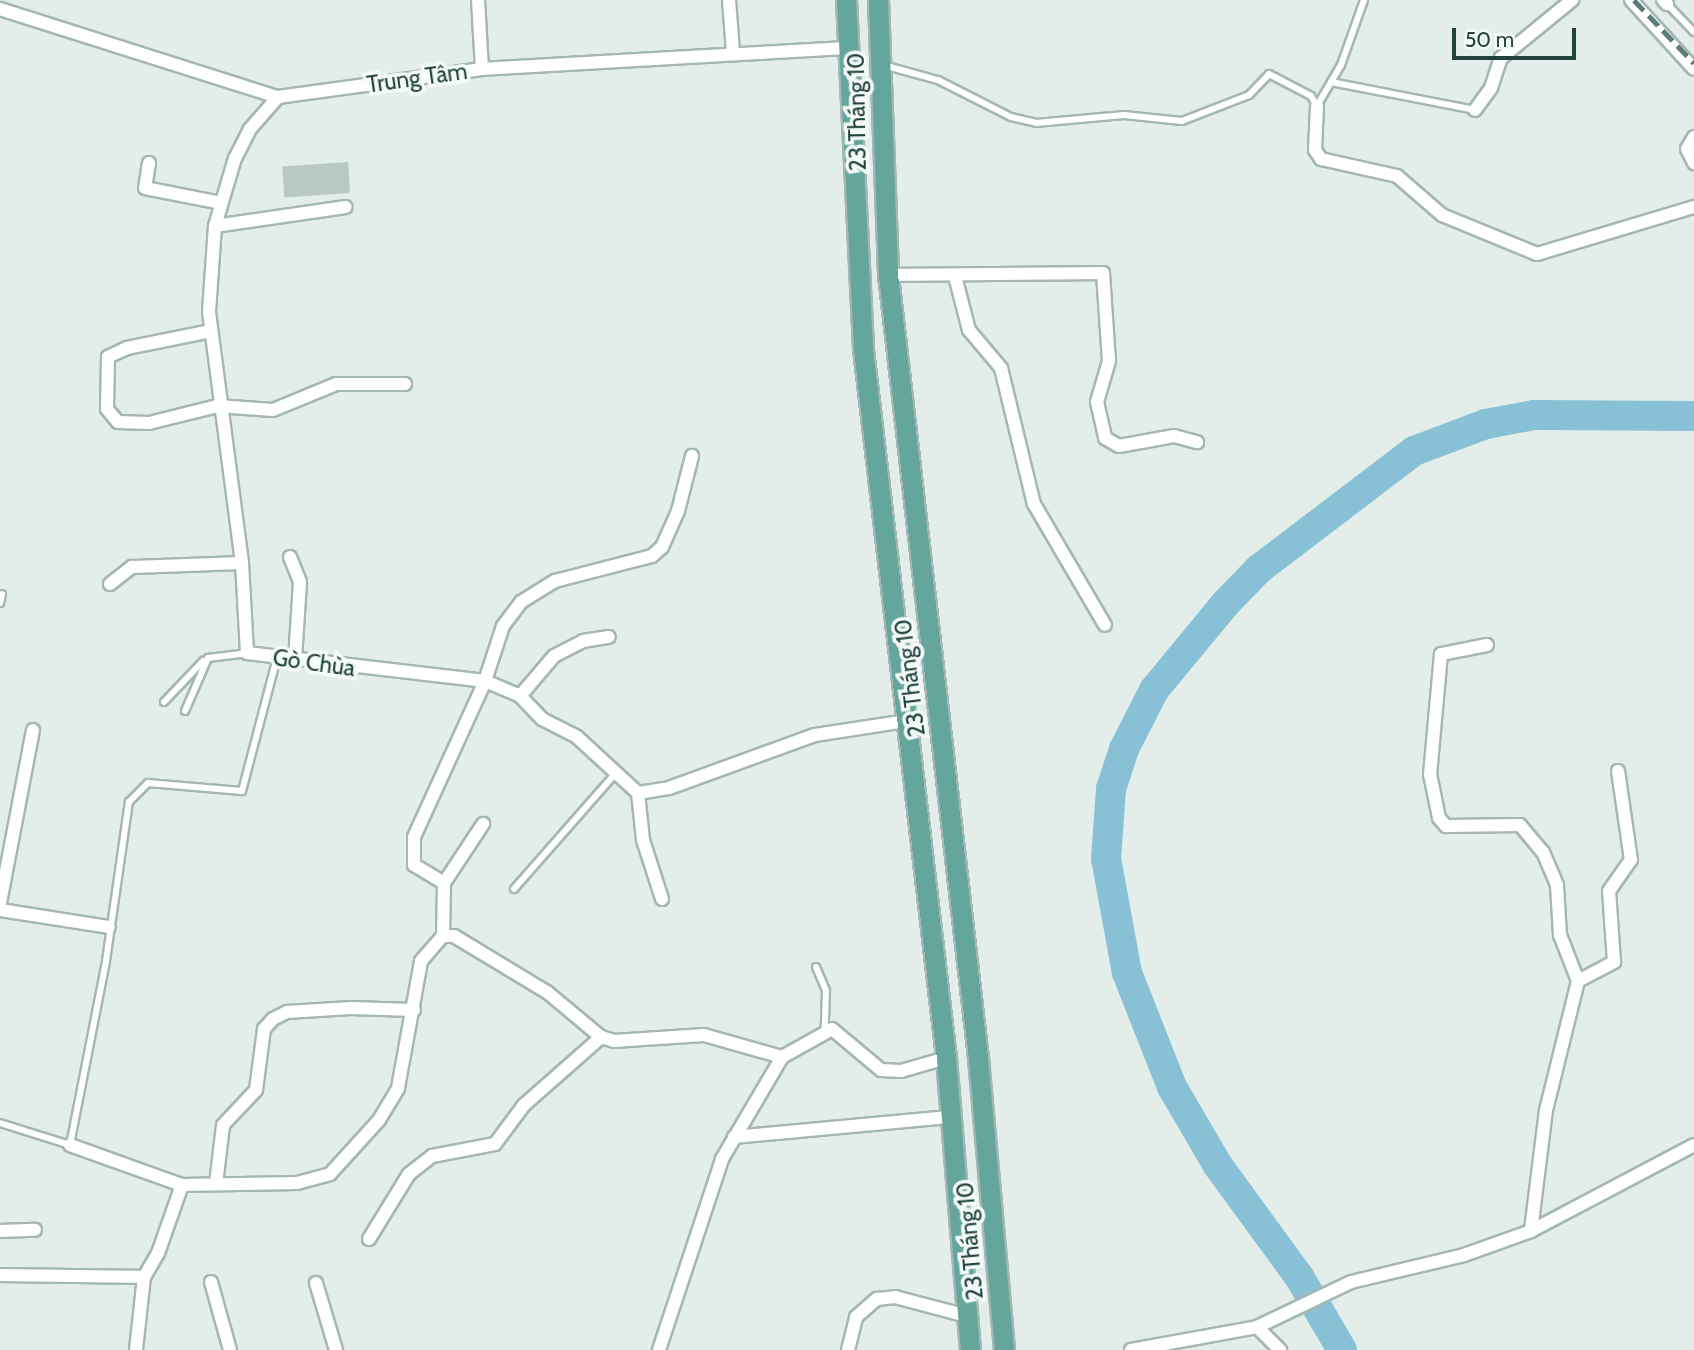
<!DOCTYPE html>
<html>
<head>
<meta charset="utf-8">
<style>
  body { margin:0 }
  #map { position:relative; width:1694px; height:1350px; overflow:hidden; background:#e3eeea; font-family:Cabin,sans-serif }
  div>[style] { position:absolute }
  [style*='--x'] { left:calc(var(--x)*1px); top:calc(var(--y)*1px); width:calc(var(--w)*1px); rotate:calc(var(--a)*1deg) }
  .river>* { height:30px; margin:-15px; padding:0 15px; transform-origin:15px; border-radius:15px; background:#88c1d6 }
  .building>* { inset:0; background:#b8c9c4; transform-origin:0 0 }
  .roads { filter:drop-shadow(2px 0 #a5b7b2) drop-shadow(-2px 0 #a5b7b2) drop-shadow(0 2px #a5b7b2) drop-shadow(0 -2px #a5b7b2) }
  .lane>* { height:6px; margin:-3px; padding:0 3px; transform-origin:3px; border-radius:3px; background:#fff }
  .street>* { height:12px; margin:-6px; padding:0 6px; transform-origin:6px; border-radius:6px; background:#fff }
  .primary>* { height:19px; margin:-9.5px; padding:0 9.5px; transform-origin:9.5px; border-radius:9.5px; background:#65a69c }
  .rail>* { height:5px; margin-top:-2.5px; transform-origin:0; background:repeating-linear-gradient(90deg,#5c7c77 0 14px,transparent 0 21px) }
  span { translate:-50% -50%; white-space:nowrap; text-align:center; line-height:1.15; -webkit-text-stroke:7px #f4faf8; paint-order:stroke }
  .street-label { font-size:23px; color:#21413c }
  .scale { position:absolute; left:1452px; top:28px; width:124px; height:32px; box-sizing:border-box; border:4px solid #21413c; border-top:0; padding-left:9px; font-size:21px; line-height:24px; white-space:nowrap; color:#21413c; -webkit-text-stroke:5px #f4faf8; paint-order:stroke }
</style>
</head>
<body>
<div id="map">
  <div class="river">
    <div style="--x:1342;--y:1350;--w:83;--a:-120.3"></div>
    <div style="--x:1300;--y:1278;--w:141;--a:-126.1"></div>
    <div style="--x:1217;--y:1164;--w:89;--a:-120.3"></div>
    <div style="--x:1172;--y:1087;--w:123;--a:-111.5"></div>
    <div style="--x:1127;--y:973;--w:116;--a:-100.4"></div>
    <div style="--x:1106;--y:859;--w:70;--a:-85.9"></div>
    <div style="--x:1111;--y:789;--w:42;--a:-72"></div>
    <div style="--x:1124;--y:749;--w:66;--a:-63"></div>
    <div style="--x:1154;--y:690;--w:113;--a:-50.4"></div>
    <div style="--x:1226;--y:603;--w:47;--a:-45.9"></div>
    <div style="--x:1259;--y:569;--w:195;--a:-37.3"></div>
    <div style="--x:1414;--y:451;--w:77;--a:-20.6"></div>
    <div style="--x:1486;--y:424;--w:49;--a:-10.6"></div>
    <div style="--x:1534;--y:415;--w:160;--a:0.4"></div>
  </div>
  <div class="building">
    <div style="left:348px;top:162px;width:31px;height:66px;rotate:86deg"></div>
  </div>
  <div class="roads">
    <div class="lane">
      <div style="--x:1667;--y:4;--w:39;--a:46"></div>
      <div style="--x:883;--y:65;--w:57;--a:15.3"></div>
      <div style="--x:938;--y:80;--w:82;--a:26.9"></div>
      <div style="--x:1011;--y:117;--w:26;--a:13"></div>
      <div style="--x:1036;--y:123;--w:88;--a:-5.2"></div>
      <div style="--x:1124;--y:115;--w:58;--a:5.9"></div>
      <div style="--x:1182;--y:121;--w:72;--a:-21.2"></div>
      <div style="--x:1249;--y:95;--w:29;--a:-46"></div>
      <div style="--x:1269;--y:74;--w:47;--a:27.6"></div>
      <div style="--x:1311;--y:96;--w:12;--a:59"></div>
      <div style="--x:1317;--y:106;--w:48;--a:-59.7"></div>
      <div style="--x:1341;--y:65;--w:69;--a:-70.5"></div>
      <div style="--x:1331;--y:82;--w:147;--a:11"></div>
      <div style="--x:0;--y:603;--w:9;--a:-77"></div>
      <div style="--x:164;--y:702;--w:57;--a:-46.4"></div>
      <div style="--x:185;--y:711;--w:58;--a:-66.5"></div>
      <div style="--x:208;--y:658;--w:39;--a:-7"></div>
      <div style="--x:514;--y:889;--w:153;--a:-48.7"></div>
      <div style="--x:816;--y:967;--w:26;--a:67"></div>
      <div style="--x:826;--y:991;--w:38;--a:92"></div>
      <div style="--x:0;--y:1123;--w:73;--a:17.4"></div>
      <div style="--x:70;--y:1145;--w:187;--a:-78.9"></div>
      <div style="--x:106;--y:961;--w:161;--a:-81.8"></div>
      <div style="--x:129;--y:802;--w:27;--a:-45"></div>
      <div style="--x:148;--y:783;--w:94;--a:4.9"></div>
      <div style="--x:242;--y:791;--w:138;--a:-75.3"></div>
    </div>
    <div class="street">
      <div style="--x:478;--y:0;--w:69;--a:86.7"></div>
      <div style="--x:729;--y:0;--w:52;--a:85.6"></div>
      <div style="--x:1631;--y:0;--w:93;--a:47.6"></div>
      <div style="--x:1663;--y:0;--w:6;--a:45"></div>
      <div style="--x:0;--y:9;--w:292;--a:17.6"></div>
      <div style="--x:278;--y:97;--w:206;--a:-7.8"></div>
      <div style="--x:482;--y:69;--w:367;--a:-3.3"></div>
      <div style="--x:278;--y:97;--w:43;--a:131.2"></div>
      <div style="--x:250;--y:129;--w:33;--a:117"></div>
      <div style="--x:235;--y:158;--w:71;--a:106.4"></div>
      <div style="--x:215;--y:226;--w:86;--a:94"></div>
      <div style="--x:209;--y:312;--w:253;--a:82.5"></div>
      <div style="--x:242;--y:563;--w:90;--a:86.8"></div>
      <div style="--x:247;--y:653;--w:240;--a:6.7"></div>
      <div style="--x:485;--y:681;--w:38;--a:23"></div>
      <div style="--x:520;--y:696;--w:32;--a:46"></div>
      <div style="--x:542;--y:719;--w:39;--a:27"></div>
      <div style="--x:577;--y:737;--w:83;--a:42.6"></div>
      <div style="--x:638;--y:793;--w:31;--a:-9"></div>
      <div style="--x:669;--y:788;--w:155;--a:-20"></div>
      <div style="--x:815;--y:735;--w:93;--a:-8.7"></div>
      <div style="--x:1317;--y:106;--w:44;--a:92.6"></div>
      <div style="--x:1315;--y:150;--w:11;--a:56"></div>
      <div style="--x:1321;--y:159;--w:78;--a:12.6"></div>
      <div style="--x:1397;--y:176;--w:60;--a:40.9"></div>
      <div style="--x:1442;--y:215;--w:103;--a:22.3"></div>
      <div style="--x:1537;--y:254;--w:164;--a:-16.7"></div>
      <div style="--x:1475;--y:110;--w:27;--a:-54"></div>
      <div style="--x:1491;--y:88;--w:32;--a:-72"></div>
      <div style="--x:1501;--y:58;--w:92;--a:-39.2"></div>
      <div style="--x:1694;--y:137;--w:14;--a:120"></div>
      <div style="--x:1687;--y:149;--w:16;--a:63"></div>
      <div style="--x:149;--y:163;--w:25;--a:99"></div>
      <div style="--x:145;--y:188;--w:77;--a:11.2"></div>
      <div style="--x:215;--y:226;--w:132;--a:-8.3"></div>
      <div style="--x:888;--y:275;--w:215;--a:-0.5"></div>
      <div style="--x:1103;--y:273;--w:88;--a:86.1"></div>
      <div style="--x:1109;--y:361;--w:43;--a:106.3"></div>
      <div style="--x:1097;--y:402;--w:37;--a:77"></div>
      <div style="--x:1105;--y:438;--w:16;--a:30"></div>
      <div style="--x:1119;--y:446;--w:56;--a:-10.3"></div>
      <div style="--x:1174;--y:436;--w:24;--a:15"></div>
      <div style="--x:955;--y:276;--w:56;--a:75.5"></div>
      <div style="--x:969;--y:330;--w:50;--a:49.9"></div>
      <div style="--x:1001;--y:368;--w:140;--a:76.4"></div>
      <div style="--x:1034;--y:504;--w:140;--a:59.6"></div>
      <div style="--x:211;--y:331;--w:86;--a:168.6"></div>
      <div style="--x:127;--y:348;--w:21;--a:155"></div>
      <div style="--x:108;--y:357;--w:52;--a:91.1"></div>
      <div style="--x:107;--y:409;--w:17;--a:50"></div>
      <div style="--x:118;--y:422;--w:31;--a:2"></div>
      <div style="--x:149;--y:423;--w:70;--a:-14"></div>
      <div style="--x:217;--y:406;--w:56;--a:4.1"></div>
      <div style="--x:273;--y:410;--w:68;--a:-22.4"></div>
      <div style="--x:336;--y:384;--w:69;--a:0"></div>
      <div style="--x:290;--y:557;--w:27;--a:68"></div>
      <div style="--x:300;--y:582;--w:77;--a:93.7"></div>
      <div style="--x:110;--y:584;--w:28;--a:-38"></div>
      <div style="--x:132;--y:567;--w:110;--a:-2.1"></div>
      <div style="--x:1487;--y:645;--w:47;--a:168.9"></div>
      <div style="--x:1441;--y:654;--w:121;--a:95.2"></div>
      <div style="--x:1430;--y:774;--w:45;--a:78.4"></div>
      <div style="--x:1439;--y:818;--w:11;--a:49"></div>
      <div style="--x:1446;--y:826;--w:74;--a:-0.8"></div>
      <div style="--x:1520;--y:825;--w:35;--a:50"></div>
      <div style="--x:1543;--y:852;--w:36;--a:67"></div>
      <div style="--x:1557;--y:885;--w:50;--a:86.6"></div>
      <div style="--x:1560;--y:935;--w:49;--a:68.6"></div>
      <div style="--x:1578;--y:981;--w:133;--a:103.9"></div>
      <div style="--x:1546;--y:1110;--w:122;--a:97.1"></div>
      <div style="--x:520;--y:696;--w:52;--a:-49.6"></div>
      <div style="--x:554;--y:656;--w:33;--a:-27"></div>
      <div style="--x:583;--y:641;--w:26;--a:-9"></div>
      <div style="--x:638;--y:793;--w:47;--a:83.9"></div>
      <div style="--x:643;--y:840;--w:62;--a:72.1"></div>
      <div style="--x:444;--y:883;--w:35;--a:-149"></div>
      <div style="--x:414;--y:865;--w:28;--a:-90"></div>
      <div style="--x:414;--y:837;--w:171;--a:-65.5"></div>
      <div style="--x:485;--y:681;--w:58;--a:-71.9"></div>
      <div style="--x:503;--y:626;--w:30;--a:-53"></div>
      <div style="--x:521;--y:602;--w:40;--a:-32"></div>
      <div style="--x:555;--y:581;--w:100;--a:-14.5"></div>
      <div style="--x:652;--y:556;--w:13;--a:-42"></div>
      <div style="--x:662;--y:547;--w:39;--a:-66"></div>
      <div style="--x:678;--y:511;--w:57;--a:-75.7"></div>
      <div style="--x:0;--y:903;--w:176;--a:-79.2"></div>
      <div style="--x:0;--y:910;--w:110;--a:8.9"></div>
      <div style="--x:443;--y:936;--w:53;--a:-88.9"></div>
      <div style="--x:444;--y:883;--w:71;--a:-56.5"></div>
      <div style="--x:1578;--y:981;--w:41;--a:-27.8"></div>
      <div style="--x:1614;--y:962;--w:71;--a:-94"></div>
      <div style="--x:1609;--y:891;--w:38;--a:-55"></div>
      <div style="--x:1631;--y:860;--w:90;--a:-98.3"></div>
      <div style="--x:734;--y:1137;--w:218;--a:-5.3"></div>
      <div style="--x:70;--y:1145;--w:119;--a:19.7"></div>
      <div style="--x:182;--y:1185;--w:72;--a:109.4"></div>
      <div style="--x:158;--y:1253;--w:28;--a:120"></div>
      <div style="--x:144;--y:1277;--w:73;--a:96.3"></div>
      <div style="--x:216;--y:1184;--w:59;--a:-83.2"></div>
      <div style="--x:223;--y:1125;--w:48;--a:-46.7"></div>
      <div style="--x:256;--y:1090;--w:62;--a:-82.5"></div>
      <div style="--x:264;--y:1029;--w:13;--a:-48"></div>
      <div style="--x:273;--y:1019;--w:16;--a:-27"></div>
      <div style="--x:287;--y:1012;--w:64;--a:-3.6"></div>
      <div style="--x:351;--y:1008;--w:63;--a:1.8"></div>
      <div style="--x:182;--y:1185;--w:115;--a:-1"></div>
      <div style="--x:297;--y:1183;--w:34;--a:-15"></div>
      <div style="--x:330;--y:1174;--w:73;--a:-47.8"></div>
      <div style="--x:379;--y:1120;--w:37;--a:-59"></div>
      <div style="--x:398;--y:1088;--w:129;--a:-79.7"></div>
      <div style="--x:421;--y:961;--w:33;--a:-49"></div>
      <div style="--x:443;--y:936;--w:11;--a:0"></div>
      <div style="--x:454;--y:936;--w:109;--a:31.1"></div>
      <div style="--x:547;--y:992;--w:70;--a:39.8"></div>
      <div style="--x:601;--y:1037;--w:14;--a:17"></div>
      <div style="--x:614;--y:1041;--w:90;--a:-3.8"></div>
      <div style="--x:704;--y:1035;--w:81;--a:15.8"></div>
      <div style="--x:782;--y:1057;--w:57;--a:-29.2"></div>
      <div style="--x:832;--y:1029;--w:64;--a:39.9"></div>
      <div style="--x:881;--y:1070;--w:20;--a:3"></div>
      <div style="--x:901;--y:1071;--w:47;--a:-16.1"></div>
      <div style="--x:0;--y:1231;--w:35;--a:-2"></div>
      <div style="--x:369;--y:1239;--w:76;--a:-58.4"></div>
      <div style="--x:409;--y:1174;--w:29;--a:-38"></div>
      <div style="--x:432;--y:1156;--w:64;--a:-10.8"></div>
      <div style="--x:495;--y:1144;--w:49;--a:-53.4"></div>
      <div style="--x:524;--y:1105;--w:103;--a:-41.4"></div>
      <div style="--x:0;--y:1275;--w:144;--a:0.8"></div>
      <div style="--x:211;--y:1282;--w:71;--a:74.4"></div>
      <div style="--x:316;--y:1283;--w:70;--a:73.4"></div>
      <div style="--x:1257;--y:1327;--w:33;--a:45"></div>
      <div style="--x:659;--y:1350;--w:201;--a:-71.7"></div>
      <div style="--x:722;--y:1159;--w:118;--a:-59.5"></div>
      <div style="--x:848;--y:1350;--w:34;--a:-76"></div>
      <div style="--x:856;--y:1317;--w:28;--a:-41"></div>
      <div style="--x:877;--y:1299;--w:18;--a:-6"></div>
      <div style="--x:895;--y:1297;--w:74;--a:14.8"></div>
      <div style="--x:1131;--y:1350;--w:128;--a:-10.3"></div>
      <div style="--x:1257;--y:1327;--w:104;--a:-25.6"></div>
      <div style="--x:1351;--y:1282;--w:116;--a:-13.4"></div>
      <div style="--x:1464;--y:1255;--w:71;--a:-19.7"></div>
      <div style="--x:1531;--y:1231;--w:184;--a:-27.8"></div>
    </div>
    <div class="primary">
      <div style="--x:846;--y:0;--w:349;--a:87.2"></div>
      <div style="--x:863;--y:349;--w:714;--a:83.32"></div>
      <div style="--x:946;--y:1058;--w:293;--a:85.3"></div>
      <div style="--x:878;--y:0;--w:275;--a:87.9"></div>
      <div style="--x:888;--y:275;--w:788;--a:83.44"></div>
      <div style="--x:978;--y:1058;--w:293;--a:84.9"></div>
    </div>
  </div>
  <div class="rail">
    <div style="--x:1634;--y:0;--w:87;--a:46.4"></div>
  </div>
  <div class="street-label">
    <span style="left:417px;top:78px;rotate:-8deg">Trung Tâm</span>
    <span style="left:857px;top:112px;rotate:-91deg">23 Tháng 10</span>
    <span style="left:314px;top:663px;rotate:8deg">Gò Chùa</span>
    <span style="left:910px;top:678px;rotate:-97deg">23 Tháng 10</span>
    <span style="left:970px;top:1241px;rotate:-95deg">23 Tháng 10</span>
  </div>
  <div class="scale">50 m</div>
</div>
</body>
</html>
